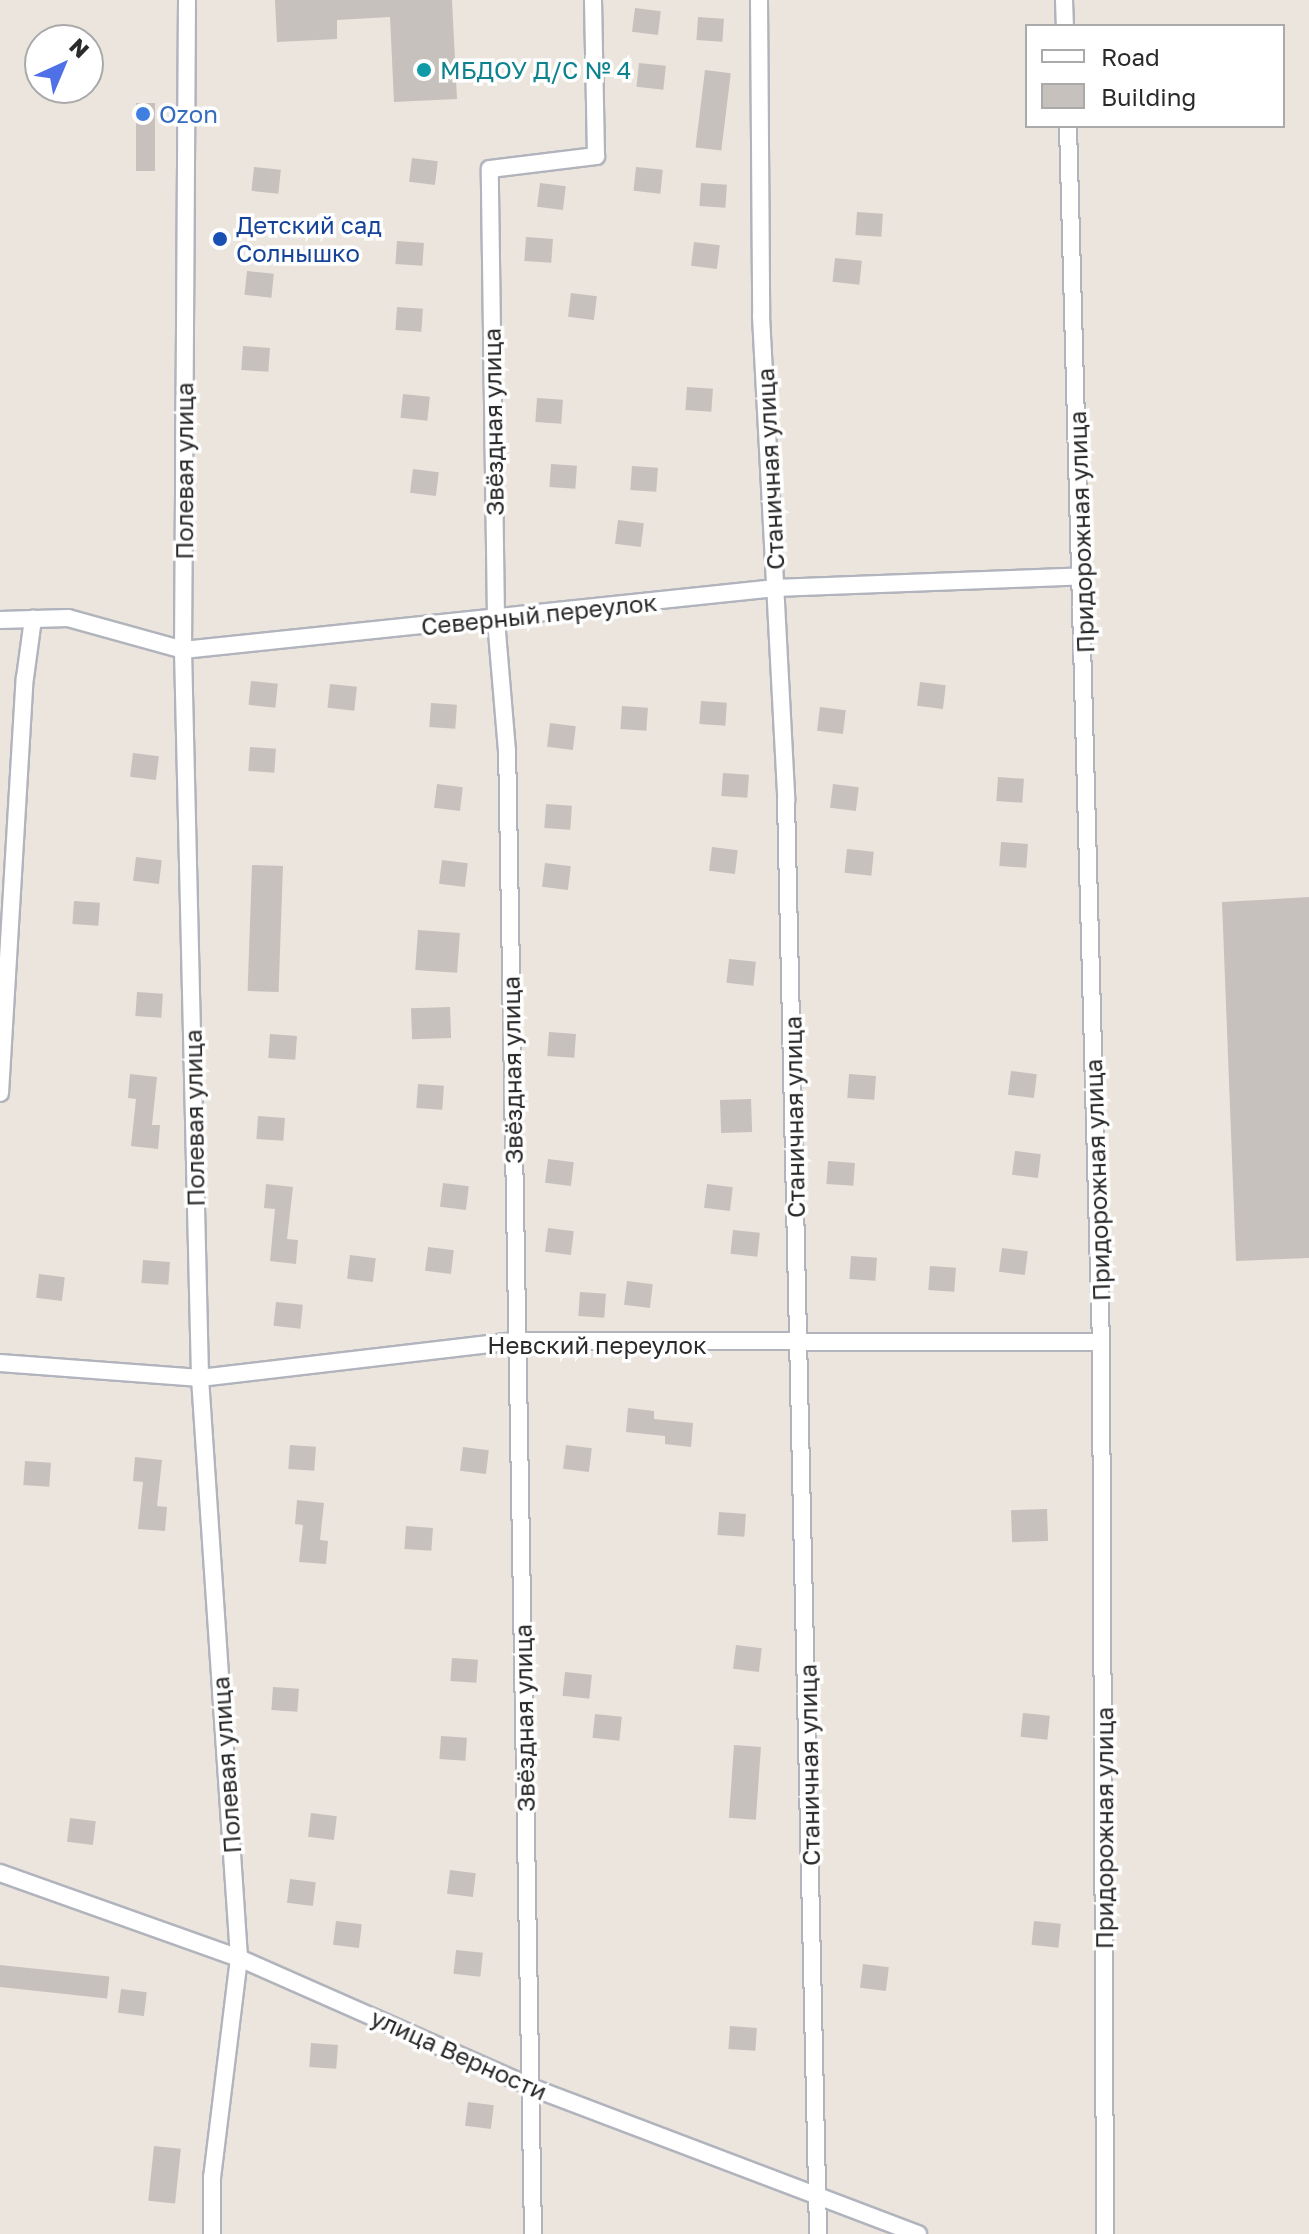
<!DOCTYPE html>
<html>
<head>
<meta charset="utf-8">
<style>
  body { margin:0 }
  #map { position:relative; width:1309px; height:2234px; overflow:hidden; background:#ebe5de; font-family:"Golos Text",sans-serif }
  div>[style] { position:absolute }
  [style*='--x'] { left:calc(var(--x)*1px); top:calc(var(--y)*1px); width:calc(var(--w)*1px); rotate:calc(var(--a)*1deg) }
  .building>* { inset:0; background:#c6c1bd; transform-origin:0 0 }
  .roads { filter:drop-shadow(2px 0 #b1b4bc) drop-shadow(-2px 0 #b1b4bc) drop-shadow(0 2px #b1b4bc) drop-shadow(0 -2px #b1b4bc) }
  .street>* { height:16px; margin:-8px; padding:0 8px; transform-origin:8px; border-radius:8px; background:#fff }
  .dots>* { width:22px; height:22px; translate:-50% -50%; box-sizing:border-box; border:4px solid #fff; border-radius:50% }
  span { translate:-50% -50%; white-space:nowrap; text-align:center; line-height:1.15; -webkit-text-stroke:7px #fff; paint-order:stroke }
  .culture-label { font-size:24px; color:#0d838f }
  .left { translate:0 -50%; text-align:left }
  .shop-label { font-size:24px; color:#366cbe }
  .transit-label { font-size:24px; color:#164399 }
  .street-label { font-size:24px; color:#2a2a2a }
  .legend { position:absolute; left:1025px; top:24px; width:260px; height:104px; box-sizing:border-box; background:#fff; border:2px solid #aaa; margin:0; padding:10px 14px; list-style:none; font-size:24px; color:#2a2a2a }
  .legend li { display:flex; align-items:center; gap:16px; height:40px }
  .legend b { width:40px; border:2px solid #aaa }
  .north { position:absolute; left:24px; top:24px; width:80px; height:80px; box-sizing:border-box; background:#fff; border:2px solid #aaa; border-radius:50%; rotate:44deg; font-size:22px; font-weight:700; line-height:32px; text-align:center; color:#2a2a2a }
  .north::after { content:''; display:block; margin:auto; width:28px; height:36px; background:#4f70e6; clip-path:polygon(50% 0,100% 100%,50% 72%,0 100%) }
</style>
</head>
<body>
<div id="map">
  <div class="building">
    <div style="clip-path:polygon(275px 0,452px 0,457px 99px,394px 102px,390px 17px,337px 20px,337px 39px,277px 42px)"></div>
    <div style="left:635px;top:8px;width:26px;height:24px;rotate:7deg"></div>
    <div style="left:698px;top:17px;width:26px;height:23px;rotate:4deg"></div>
    <div style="left:639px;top:63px;width:27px;height:24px;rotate:6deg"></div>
    <div style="left:705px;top:70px;width:26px;height:78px;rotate:7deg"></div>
    <div style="left:136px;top:103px;width:19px;height:68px"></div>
    <div style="left:412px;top:158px;width:26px;height:24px;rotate:7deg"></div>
    <div style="left:254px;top:167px;width:27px;height:24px;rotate:6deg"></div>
    <div style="left:636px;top:167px;width:27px;height:24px;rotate:6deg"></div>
    <div style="left:540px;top:183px;width:26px;height:24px;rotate:7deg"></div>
    <div style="left:701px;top:183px;width:26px;height:23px;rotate:4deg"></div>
    <div style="left:857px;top:212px;width:26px;height:23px;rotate:4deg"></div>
    <div style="left:526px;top:237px;width:27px;height:24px;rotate:4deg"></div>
    <div style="left:397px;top:241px;width:27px;height:23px;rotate:4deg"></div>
    <div style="left:694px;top:242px;width:26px;height:24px;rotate:7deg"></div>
    <div style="left:835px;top:258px;width:27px;height:24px;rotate:6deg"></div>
    <div style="left:247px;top:271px;width:27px;height:24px;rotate:6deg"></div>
    <div style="left:571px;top:293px;width:26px;height:24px;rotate:7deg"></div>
    <div style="left:397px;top:307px;width:26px;height:23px;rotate:4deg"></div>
    <div style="left:243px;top:346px;width:27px;height:24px;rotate:4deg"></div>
    <div style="left:687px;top:387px;width:26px;height:23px;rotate:4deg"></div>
    <div style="left:403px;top:394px;width:27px;height:24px;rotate:6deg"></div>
    <div style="left:537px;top:398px;width:26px;height:24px;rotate:4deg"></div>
    <div style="left:551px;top:464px;width:26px;height:23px;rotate:4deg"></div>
    <div style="left:632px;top:466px;width:26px;height:24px;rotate:4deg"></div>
    <div style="left:413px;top:469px;width:26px;height:24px;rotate:7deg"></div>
    <div style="left:618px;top:520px;width:26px;height:24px;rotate:7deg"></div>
    <div style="left:251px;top:681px;width:27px;height:24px;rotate:6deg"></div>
    <div style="left:920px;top:682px;width:26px;height:24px;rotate:7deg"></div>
    <div style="left:330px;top:684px;width:27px;height:24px;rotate:6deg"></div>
    <div style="left:701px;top:701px;width:26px;height:23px;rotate:4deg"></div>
    <div style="left:431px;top:703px;width:26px;height:24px;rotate:4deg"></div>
    <div style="left:622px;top:706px;width:26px;height:23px;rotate:4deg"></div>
    <div style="left:820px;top:707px;width:26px;height:24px;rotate:7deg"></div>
    <div style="left:550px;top:723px;width:26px;height:24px;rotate:7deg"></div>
    <div style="left:250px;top:747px;width:26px;height:24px;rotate:4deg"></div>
    <div style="left:133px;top:753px;width:26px;height:24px;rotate:7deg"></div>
    <div style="left:723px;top:773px;width:26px;height:23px;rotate:4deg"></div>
    <div style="left:998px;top:777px;width:26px;height:24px;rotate:4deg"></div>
    <div style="left:437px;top:784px;width:26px;height:24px;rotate:7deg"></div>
    <div style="left:833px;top:784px;width:26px;height:24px;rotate:7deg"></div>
    <div style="left:546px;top:804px;width:26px;height:24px;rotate:4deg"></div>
    <div style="left:1001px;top:842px;width:27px;height:24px;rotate:4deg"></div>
    <div style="left:712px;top:847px;width:26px;height:24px;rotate:7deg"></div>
    <div style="left:847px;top:849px;width:27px;height:24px;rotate:6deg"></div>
    <div style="left:136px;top:857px;width:26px;height:24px;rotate:7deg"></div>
    <div style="left:442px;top:860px;width:26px;height:24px;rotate:7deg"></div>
    <div style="left:545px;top:863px;width:26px;height:24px;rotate:7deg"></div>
    <div style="left:252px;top:865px;width:31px;height:126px;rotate:2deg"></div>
    <div style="clip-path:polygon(1309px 897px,1309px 1258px,1236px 1261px,1222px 902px)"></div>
    <div style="left:74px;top:901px;width:26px;height:23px;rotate:4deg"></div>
    <div style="left:418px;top:930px;width:42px;height:40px;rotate:4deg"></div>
    <div style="left:729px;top:959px;width:27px;height:24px;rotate:6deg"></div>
    <div style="left:137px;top:992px;width:26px;height:24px;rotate:4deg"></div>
    <div style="left:450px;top:1007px;width:31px;height:39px;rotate:88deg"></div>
    <div style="left:549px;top:1032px;width:27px;height:24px;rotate:4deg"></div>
    <div style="left:270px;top:1034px;width:27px;height:24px;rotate:4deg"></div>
    <div style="left:1011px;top:1071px;width:26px;height:24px;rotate:7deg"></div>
    <div style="clip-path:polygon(130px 1074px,157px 1077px,152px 1125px,160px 1125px,158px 1149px,131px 1146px,136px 1099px,128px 1098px)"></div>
    <div style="left:849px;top:1074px;width:27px;height:24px;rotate:4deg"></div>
    <div style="left:418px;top:1084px;width:26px;height:24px;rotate:4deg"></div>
    <div style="left:751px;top:1099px;width:33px;height:31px;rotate:88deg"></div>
    <div style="left:258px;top:1116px;width:27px;height:23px;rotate:4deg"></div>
    <div style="left:1015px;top:1151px;width:26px;height:24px;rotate:7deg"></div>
    <div style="left:548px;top:1159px;width:26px;height:24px;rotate:7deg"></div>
    <div style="left:828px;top:1161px;width:27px;height:23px;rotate:4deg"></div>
    <div style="left:443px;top:1183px;width:26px;height:24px;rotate:7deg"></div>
    <div style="clip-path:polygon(266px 1184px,293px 1187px,287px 1239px,298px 1240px,296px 1264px,270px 1261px,275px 1209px,264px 1208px)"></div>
    <div style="left:707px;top:1184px;width:26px;height:24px;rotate:7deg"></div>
    <div style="left:548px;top:1228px;width:26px;height:24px;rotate:7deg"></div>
    <div style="left:733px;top:1230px;width:27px;height:24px;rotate:6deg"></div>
    <div style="left:428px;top:1247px;width:26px;height:24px;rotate:7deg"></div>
    <div style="left:1002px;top:1248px;width:26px;height:24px;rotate:7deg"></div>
    <div style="left:350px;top:1255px;width:26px;height:24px;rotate:7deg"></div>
    <div style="left:851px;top:1256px;width:26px;height:23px;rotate:4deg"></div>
    <div style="left:143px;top:1260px;width:27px;height:23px;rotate:4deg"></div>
    <div style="left:930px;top:1266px;width:26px;height:24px;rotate:4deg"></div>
    <div style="left:39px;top:1274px;width:26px;height:24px;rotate:7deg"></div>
    <div style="left:627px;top:1281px;width:26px;height:24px;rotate:7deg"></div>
    <div style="left:580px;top:1292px;width:26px;height:24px;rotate:4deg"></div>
    <div style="left:276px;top:1302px;width:27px;height:24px;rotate:6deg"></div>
    <div style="clip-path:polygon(628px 1408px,654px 1411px,654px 1419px,693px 1423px,691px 1447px,665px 1444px,665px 1436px,626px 1432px)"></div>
    <div style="left:290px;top:1445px;width:26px;height:24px;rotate:4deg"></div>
    <div style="left:566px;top:1445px;width:26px;height:24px;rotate:7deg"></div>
    <div style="left:463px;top:1447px;width:26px;height:24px;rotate:7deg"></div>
    <div style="clip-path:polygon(135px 1457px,162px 1460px,157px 1506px,167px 1507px,165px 1531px,138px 1529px,143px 1482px,133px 1481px)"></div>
    <div style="left:25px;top:1461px;width:26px;height:24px;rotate:4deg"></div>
    <div style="clip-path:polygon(297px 1500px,324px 1503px,320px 1540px,328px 1541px,326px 1564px,299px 1562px,303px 1525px,295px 1524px)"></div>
    <div style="left:1047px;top:1509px;width:32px;height:36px;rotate:88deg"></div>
    <div style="left:719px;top:1512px;width:27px;height:23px;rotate:4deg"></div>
    <div style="left:406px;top:1526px;width:27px;height:23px;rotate:4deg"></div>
    <div style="left:736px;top:1645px;width:26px;height:24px;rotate:7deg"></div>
    <div style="left:452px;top:1658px;width:26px;height:23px;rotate:4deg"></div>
    <div style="left:565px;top:1672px;width:27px;height:24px;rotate:6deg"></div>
    <div style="left:273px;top:1687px;width:26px;height:23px;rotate:4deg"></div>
    <div style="left:1023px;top:1713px;width:27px;height:24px;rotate:6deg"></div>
    <div style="left:595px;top:1714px;width:27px;height:24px;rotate:6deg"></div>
    <div style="left:441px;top:1736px;width:26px;height:23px;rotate:4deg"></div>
    <div style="left:734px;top:1745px;width:27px;height:73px;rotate:4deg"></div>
    <div style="left:311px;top:1813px;width:26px;height:24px;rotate:7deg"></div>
    <div style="left:70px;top:1818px;width:26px;height:24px;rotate:7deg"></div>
    <div style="left:450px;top:1870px;width:26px;height:24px;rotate:7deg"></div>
    <div style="left:290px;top:1879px;width:26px;height:24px;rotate:7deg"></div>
    <div style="left:336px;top:1921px;width:26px;height:24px;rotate:7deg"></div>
    <div style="left:1034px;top:1921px;width:27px;height:24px;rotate:6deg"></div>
    <div style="left:456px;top:1950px;width:27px;height:24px;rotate:6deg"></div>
    <div style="left:863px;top:1964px;width:26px;height:24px;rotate:7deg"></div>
    <div style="left:0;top:1965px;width:110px;height:22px;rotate:6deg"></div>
    <div style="left:121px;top:1989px;width:26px;height:24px;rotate:7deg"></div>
    <div style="left:730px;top:2026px;width:27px;height:23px;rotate:4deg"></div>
    <div style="left:311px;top:2043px;width:27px;height:24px;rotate:4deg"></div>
    <div style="left:468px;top:2102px;width:26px;height:24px;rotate:7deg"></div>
    <div style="left:154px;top:2146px;width:27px;height:55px;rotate:6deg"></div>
  </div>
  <div class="roads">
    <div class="street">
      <div style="--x:187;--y:0;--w:650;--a:90.35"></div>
      <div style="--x:183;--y:650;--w:728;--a:88.66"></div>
      <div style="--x:200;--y:1378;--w:581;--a:86.15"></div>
      <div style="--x:239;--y:1958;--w:221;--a:97"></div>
      <div style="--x:212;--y:2177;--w:57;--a:90"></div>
      <div style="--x:759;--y:0;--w:316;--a:89.6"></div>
      <div style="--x:761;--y:316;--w:485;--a:87"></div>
      <div style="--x:786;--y:800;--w:1434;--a:88.72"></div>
      <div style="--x:1064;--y:0;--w:26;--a:88"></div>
      <div style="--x:1068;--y:126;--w:1216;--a:88.45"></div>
      <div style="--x:1101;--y:1342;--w:892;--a:89.74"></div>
      <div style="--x:0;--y:620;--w:68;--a:-1.7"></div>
      <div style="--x:68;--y:618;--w:119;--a:15.5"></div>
      <div style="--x:183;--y:650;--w:596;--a:-5.97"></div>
      <div style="--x:776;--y:588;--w:307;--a:-2.2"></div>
      <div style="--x:0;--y:1093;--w:416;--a:-86.6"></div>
      <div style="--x:25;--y:678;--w:60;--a:-82.3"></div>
      <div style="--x:0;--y:1363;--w:201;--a:4.3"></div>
      <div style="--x:200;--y:1378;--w:319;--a:-6.7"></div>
      <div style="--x:517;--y:1341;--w:584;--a:0.1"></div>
      <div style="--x:0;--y:1873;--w:254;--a:19.6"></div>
      <div style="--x:239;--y:1958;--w:319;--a:23.8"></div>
      <div style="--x:531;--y:2087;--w:414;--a:20.8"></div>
      <div style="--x:533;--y:2234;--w:1483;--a:-91"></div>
      <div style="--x:507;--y:751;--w:132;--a:-94.8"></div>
      <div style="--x:496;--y:619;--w:450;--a:-90.8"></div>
      <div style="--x:490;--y:169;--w:107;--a:-7"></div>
      <div style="--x:596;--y:156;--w:156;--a:-91.1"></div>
    </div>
  </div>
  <div class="dots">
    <div style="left:424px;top:70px;background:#0f9aa8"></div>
    <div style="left:143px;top:114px;background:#3f7fe0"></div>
    <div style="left:220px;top:239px;background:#1a4fb4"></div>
  </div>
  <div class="culture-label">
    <span class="left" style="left:440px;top:70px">МБДОУ Д/С № 4</span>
  </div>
  <div class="shop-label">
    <span class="left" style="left:159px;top:114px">Ozon</span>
  </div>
  <div class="transit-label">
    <span class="left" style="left:236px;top:239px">Детский сад<br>Солнышко</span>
  </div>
  <div class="street-label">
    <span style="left:493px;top:422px;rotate:-91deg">Звёздная улица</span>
    <span style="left:770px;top:469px;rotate:-93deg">Станичная улица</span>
    <span style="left:184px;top:471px;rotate:-90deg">Полевая улица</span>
    <span style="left:1081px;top:532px;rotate:-92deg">Придорожная улица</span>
    <span style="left:539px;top:614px;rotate:-6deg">Северный переулок</span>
    <span style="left:512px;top:1070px;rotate:-91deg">Звёздная улица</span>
    <span style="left:794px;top:1117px;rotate:-91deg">Станичная улица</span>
    <span style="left:194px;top:1118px;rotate:-91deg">Полевая улица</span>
    <span style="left:1097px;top:1180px;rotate:-92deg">Придорожная улица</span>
    <span style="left:597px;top:1345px">Невский переулок</span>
    <span style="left:524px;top:1718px;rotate:-91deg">Звёздная улица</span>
    <span style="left:226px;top:1765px;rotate:-94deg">Полевая улица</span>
    <span style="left:809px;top:1765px;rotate:-91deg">Станичная улица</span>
    <span style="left:1104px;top:1828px;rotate:-90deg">Придорожная улица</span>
    <span style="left:459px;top:2054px;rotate:24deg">улица Верности</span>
  </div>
  <ul class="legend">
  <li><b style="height:10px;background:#fff"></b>Road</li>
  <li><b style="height:22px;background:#c6c1bd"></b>Building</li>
  </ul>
  <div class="north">N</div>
</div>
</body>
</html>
